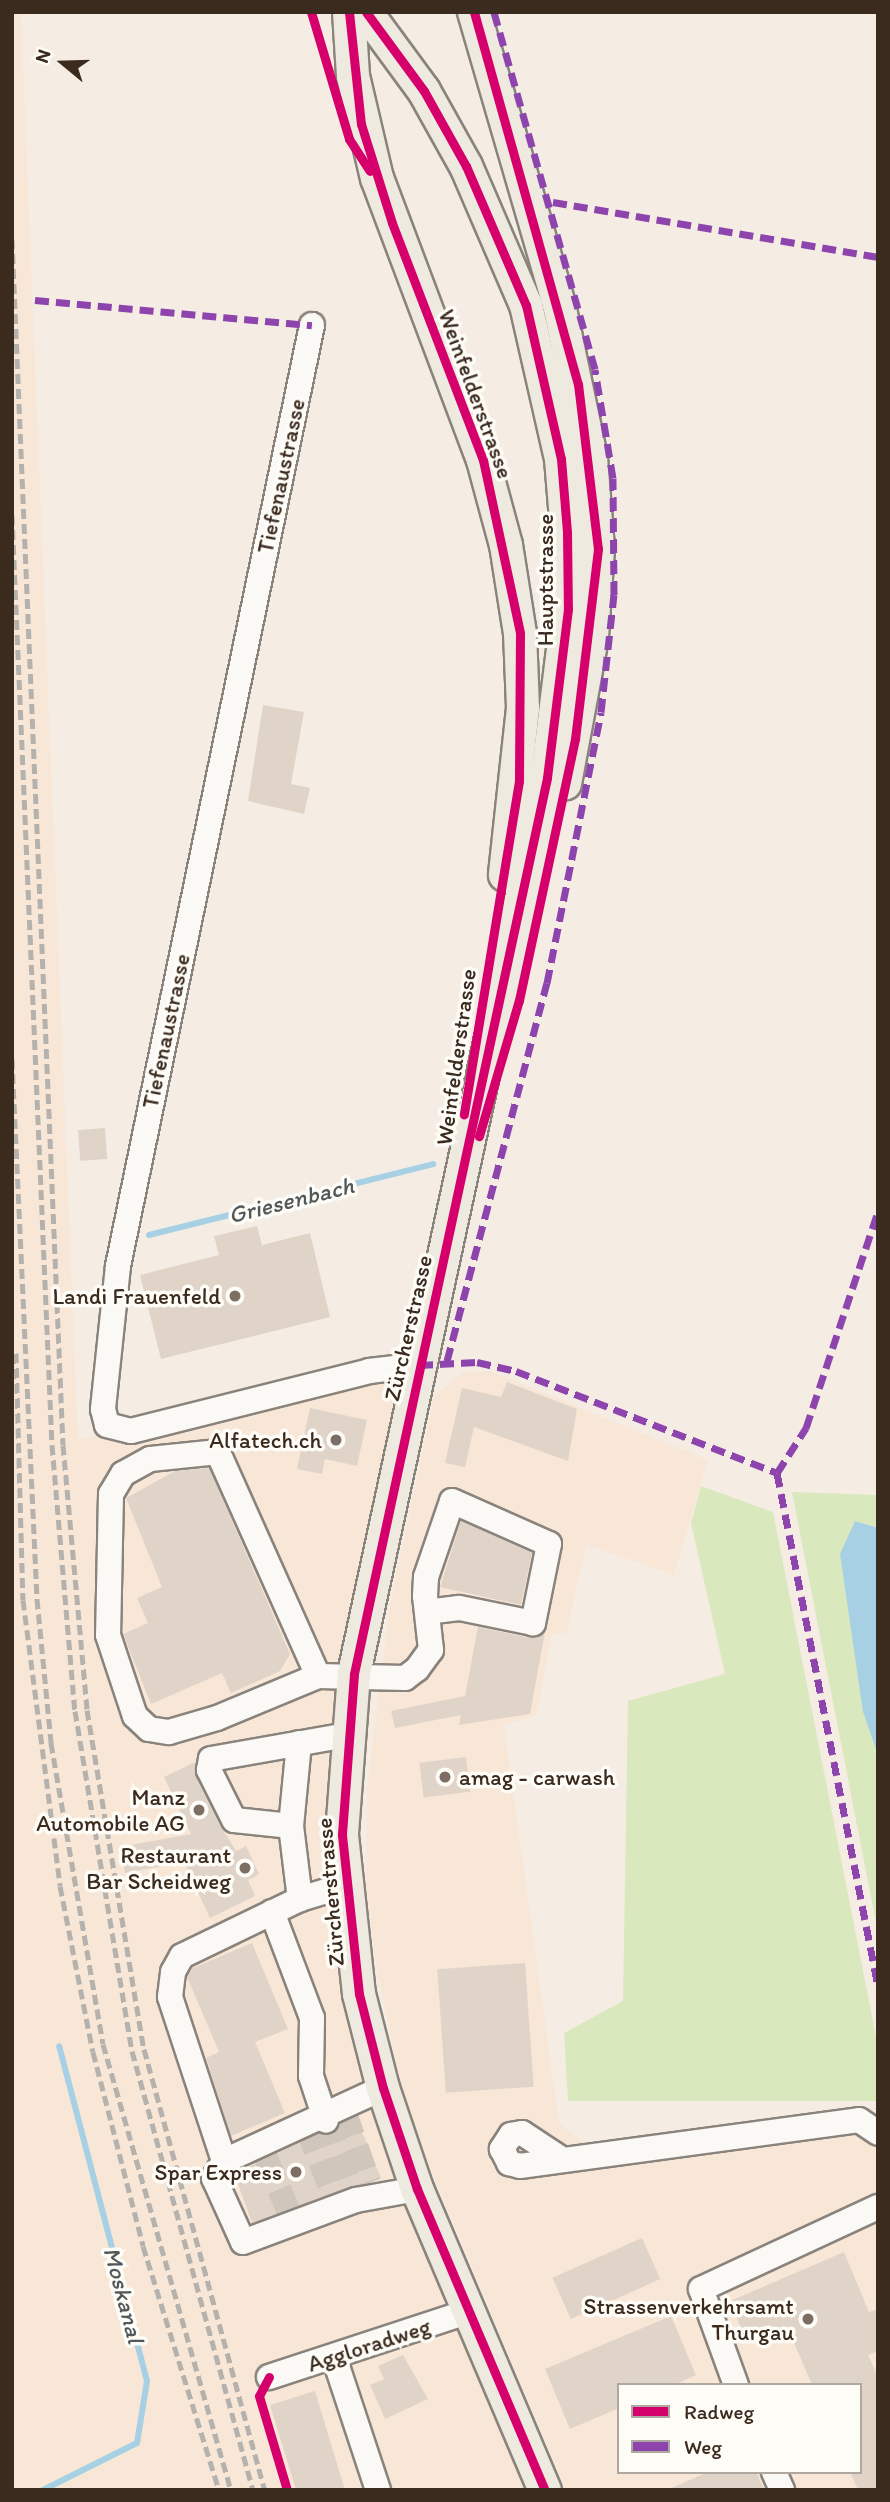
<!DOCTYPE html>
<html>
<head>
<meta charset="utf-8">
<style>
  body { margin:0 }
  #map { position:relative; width:890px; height:2502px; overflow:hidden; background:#f5ede4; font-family:Itim,sans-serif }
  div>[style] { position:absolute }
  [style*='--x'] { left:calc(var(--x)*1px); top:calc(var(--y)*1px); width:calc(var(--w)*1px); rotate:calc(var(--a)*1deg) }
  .built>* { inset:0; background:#f8e7d7 }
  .green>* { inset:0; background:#dae8bd }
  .water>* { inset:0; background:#a7d0e5 }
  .stream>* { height:6px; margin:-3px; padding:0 3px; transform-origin:3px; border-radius:3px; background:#a7d0e5 }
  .building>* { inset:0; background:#e0d4c9; transform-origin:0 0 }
  .minor-tunnel>* { height:24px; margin-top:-12px; transform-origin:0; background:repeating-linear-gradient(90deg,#d0c6bc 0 24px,transparent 0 36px) }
  .roads { filter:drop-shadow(2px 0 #8a837c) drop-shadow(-2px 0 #8a837c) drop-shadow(0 2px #8a837c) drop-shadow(0 -2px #8a837c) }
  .minor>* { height:24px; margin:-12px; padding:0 12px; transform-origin:12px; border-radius:12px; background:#faf9f6 }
  .major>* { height:32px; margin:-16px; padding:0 16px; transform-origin:16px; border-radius:16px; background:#efeae0 }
  .rail>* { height:5px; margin-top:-2.5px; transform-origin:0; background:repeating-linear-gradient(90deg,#b5b2ae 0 10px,transparent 0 15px) }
  .quiet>* { height:7px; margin-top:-3.5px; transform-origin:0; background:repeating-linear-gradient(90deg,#8e44ad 0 14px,transparent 0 21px) }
  .cycleway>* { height:9px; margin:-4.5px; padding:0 4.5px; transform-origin:4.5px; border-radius:4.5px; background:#d6006c }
  .dots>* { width:19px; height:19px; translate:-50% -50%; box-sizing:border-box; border:4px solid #fdfcf7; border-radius:50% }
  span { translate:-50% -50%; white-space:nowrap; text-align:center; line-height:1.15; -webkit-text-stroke:7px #fdfcf7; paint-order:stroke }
  .street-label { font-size:23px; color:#3b2a1e }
  .poi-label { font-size:23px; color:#3b2a1e }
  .right { translate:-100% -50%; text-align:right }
  .left { translate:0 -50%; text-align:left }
  .water-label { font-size:24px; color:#51585a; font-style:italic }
  .frame { position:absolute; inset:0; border:14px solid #3b2a1e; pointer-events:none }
  .legend { position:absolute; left:617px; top:2383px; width:245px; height:91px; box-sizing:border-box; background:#fdfcf7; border:2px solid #afa8a0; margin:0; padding:9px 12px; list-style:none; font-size:21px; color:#3b2a1e }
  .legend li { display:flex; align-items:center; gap:14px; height:35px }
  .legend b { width:35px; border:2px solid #afa8a0 }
  .north { position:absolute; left:28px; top:28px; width:70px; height:70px; -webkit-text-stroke:5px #fdfcf7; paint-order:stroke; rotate:289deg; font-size:19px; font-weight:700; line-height:28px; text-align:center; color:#3b2a1e }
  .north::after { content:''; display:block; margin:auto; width:24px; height:32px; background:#3b2a1e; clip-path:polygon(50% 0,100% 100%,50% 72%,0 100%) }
</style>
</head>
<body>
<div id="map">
  <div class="built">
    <div style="clip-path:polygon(12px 12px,21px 12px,78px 1440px,419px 1365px,354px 1674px,359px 1994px,545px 2490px,12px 2490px)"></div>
    <div style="clip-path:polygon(evenodd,490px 1371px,708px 1460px,674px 1575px,586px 1545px,566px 1635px,552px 1634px,537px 1715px,504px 1725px,559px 2123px,591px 2149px,878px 2112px,878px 2490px,566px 2490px,434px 2178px,400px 2079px,378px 1976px,366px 1887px,367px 1788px,389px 1610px,434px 1397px,461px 1373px,490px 1371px,619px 2385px,860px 2385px,860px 2472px,619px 2472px,619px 2385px)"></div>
  </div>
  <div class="green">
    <div style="clip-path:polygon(701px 1486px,773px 1512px,878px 2047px,878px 2101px,568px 2101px,564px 2033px,623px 2001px,628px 1701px,725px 1674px,691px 1523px)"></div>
    <div style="clip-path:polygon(792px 1492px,878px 1495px,878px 1528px,855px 1521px,863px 1712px,878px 1755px,878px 1933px)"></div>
  </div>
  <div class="water">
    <div style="clip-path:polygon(855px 1521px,878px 1528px,878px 1755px,863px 1712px,840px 1554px)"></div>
  </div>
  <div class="stream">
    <div style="--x:149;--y:1235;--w:293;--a:-14"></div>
    <div style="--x:43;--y:2490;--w:105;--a:-26.6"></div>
    <div style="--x:137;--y:2443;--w:63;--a:-80.8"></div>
    <div style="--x:147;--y:2381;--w:346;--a:-104.7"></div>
  </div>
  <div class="building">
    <div style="clip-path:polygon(263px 705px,304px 712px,291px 784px,310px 788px,304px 814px,248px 801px)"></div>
    <div style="left:105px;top:1128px;width:31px;height:27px;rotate:86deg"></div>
    <div style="clip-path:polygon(257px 1226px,262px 1245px,310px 1233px,330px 1317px,161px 1359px,140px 1275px,219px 1255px,214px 1236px)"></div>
    <div style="clip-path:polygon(507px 1382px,577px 1409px,568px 1461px,474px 1427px,465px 1467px,445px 1463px,462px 1388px,501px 1397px)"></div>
    <div style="clip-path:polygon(310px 1408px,367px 1420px,357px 1466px,325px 1459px,322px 1474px,297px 1469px)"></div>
    <div style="clip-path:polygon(209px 1468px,290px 1654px,280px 1671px,231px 1693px,222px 1673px,151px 1704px,123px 1634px,148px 1623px,137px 1598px,162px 1587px,126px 1498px,175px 1471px)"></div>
    <div style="clip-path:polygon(461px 1521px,532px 1553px,521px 1605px,440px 1587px)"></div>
    <div style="clip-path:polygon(478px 1627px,531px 1638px,545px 1632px,530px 1714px,459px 1725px,461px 1715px,395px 1728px,391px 1711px,465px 1696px)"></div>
    <div style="left:466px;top:1757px;width:35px;height:47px;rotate:83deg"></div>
    <div style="clip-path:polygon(195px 1762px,196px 1777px,221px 1827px,236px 1851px,246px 1846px,259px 1874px,248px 1880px,255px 1896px,210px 1918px,184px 1862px,125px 1873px,120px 1847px,191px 1834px,164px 1777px)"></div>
    <div style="clip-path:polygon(252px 1943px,288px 2029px,255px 2042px,285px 2113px,231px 2136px,206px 2058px,219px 2052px,187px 1977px,193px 1968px)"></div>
    <div style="left:525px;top:1963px;width:124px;height:88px;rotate:86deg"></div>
    <div style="clip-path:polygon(356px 2117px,381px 2178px,252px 2223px,234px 2173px,319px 2134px,331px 2135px)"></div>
    <div style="left:642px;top:2238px;width:45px;height:98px;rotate:66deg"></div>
    <div style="clip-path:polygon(844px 2252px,869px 2312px,878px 2309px,878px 2351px,868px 2355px,878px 2377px,878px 2490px,858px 2490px,850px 2472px,860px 2472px,860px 2385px,812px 2385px,787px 2326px,747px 2343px,730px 2301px)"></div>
    <div style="clip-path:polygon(671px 2316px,696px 2375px,674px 2385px,619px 2385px,619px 2408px,570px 2429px,545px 2369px)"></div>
    <div style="clip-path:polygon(403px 2355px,428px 2399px,385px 2419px,370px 2385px,384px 2379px,378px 2366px)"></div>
    <div style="clip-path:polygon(315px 2391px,345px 2490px,296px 2490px,270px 2405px)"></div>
    <div style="clip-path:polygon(708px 2472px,756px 2472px,764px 2490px,667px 2490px)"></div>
  </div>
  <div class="minor-tunnel">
    <div style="--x:345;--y:2113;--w:74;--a:71.1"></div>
    <div style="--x:326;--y:2121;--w:74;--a:69.4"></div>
    <div style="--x:307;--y:2128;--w:74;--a:68.6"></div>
    <div style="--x:265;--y:2156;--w:59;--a:66.9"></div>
  </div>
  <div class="roads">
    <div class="minor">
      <div style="--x:312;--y:325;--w:961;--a:101.65"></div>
      <div style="--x:118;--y:1266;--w:144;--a:96"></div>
      <div style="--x:103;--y:1409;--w:16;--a:76"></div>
      <div style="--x:107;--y:1425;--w:25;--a:14"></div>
      <div style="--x:131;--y:1431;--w:245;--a:-14.1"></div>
      <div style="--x:369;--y:1371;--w:50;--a:-6.8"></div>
      <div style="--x:318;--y:1676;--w:245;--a:-114.1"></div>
      <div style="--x:218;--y:1452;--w:68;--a:174.1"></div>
      <div style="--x:150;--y:1459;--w:31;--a:151"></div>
      <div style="--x:123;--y:1474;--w:23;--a:121"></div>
      <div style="--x:111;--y:1494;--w:141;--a:91.2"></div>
      <div style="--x:108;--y:1635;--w:85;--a:71.6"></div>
      <div style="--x:135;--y:1716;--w:19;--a:43"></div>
      <div style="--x:149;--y:1729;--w:20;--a:9"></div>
      <div style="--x:169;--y:1732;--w:50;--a:-16.3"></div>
      <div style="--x:217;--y:1718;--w:109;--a:-22.6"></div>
      <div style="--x:318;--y:1676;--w:87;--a:1.3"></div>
      <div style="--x:405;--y:1678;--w:15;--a:-37"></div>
      <div style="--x:417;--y:1669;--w:24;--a:-54"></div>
      <div style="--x:431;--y:1650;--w:54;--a:-96.3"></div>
      <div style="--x:425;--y:1596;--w:19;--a:-87"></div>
      <div style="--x:426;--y:1577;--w:80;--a:-71.1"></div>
      <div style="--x:452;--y:1501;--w:106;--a:23.9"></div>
      <div style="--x:549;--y:1544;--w:81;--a:101.4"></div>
      <div style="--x:533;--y:1623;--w:76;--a:-168.5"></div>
      <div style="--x:459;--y:1608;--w:31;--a:173"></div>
      <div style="--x:299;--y:1743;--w:83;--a:95.5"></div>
      <div style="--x:291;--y:1826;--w:74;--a:83"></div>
      <div style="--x:291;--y:1826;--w:57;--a:-174"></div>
      <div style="--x:234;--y:1820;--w:56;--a:-116.6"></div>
      <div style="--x:209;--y:1770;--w:11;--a:-80"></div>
      <div style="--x:211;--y:1759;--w:138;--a:-10"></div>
      <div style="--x:272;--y:1912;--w:113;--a:69.3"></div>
      <div style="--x:312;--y:2018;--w:58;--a:91"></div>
      <div style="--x:311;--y:2076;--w:47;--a:71.6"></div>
      <div style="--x:383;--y:2088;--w:175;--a:155.3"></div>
      <div style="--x:224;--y:2161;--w:20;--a:120"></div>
      <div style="--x:214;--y:2178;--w:70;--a:65.6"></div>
      <div style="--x:243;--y:2242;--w:121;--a:-20.4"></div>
      <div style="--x:356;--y:2200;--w:62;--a:-10.2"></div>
      <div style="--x:563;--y:2160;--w:49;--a:-146.6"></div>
      <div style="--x:522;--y:2133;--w:11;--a:170"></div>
      <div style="--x:511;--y:2135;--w:17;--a:123"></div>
      <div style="--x:502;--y:2149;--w:16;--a:63"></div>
      <div style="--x:509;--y:2163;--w:11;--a:15"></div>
      <div style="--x:520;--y:2166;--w:342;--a:-7.7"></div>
      <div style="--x:859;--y:2120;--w:23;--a:34"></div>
      <div style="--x:224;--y:2161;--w:173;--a:-108.2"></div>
      <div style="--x:170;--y:1997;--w:25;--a:-83"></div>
      <div style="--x:173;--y:1972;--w:18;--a:-61"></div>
      <div style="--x:182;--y:1956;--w:131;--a:-25.8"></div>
      <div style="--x:300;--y:1899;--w:48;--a:-16.9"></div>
      <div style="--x:334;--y:2357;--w:140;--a:71.7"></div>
      <div style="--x:269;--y:2377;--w:212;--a:-18.2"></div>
      <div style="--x:736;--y:2385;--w:102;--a:-110"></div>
      <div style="--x:701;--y:2289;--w:195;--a:-24.9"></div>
      <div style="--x:774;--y:2472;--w:20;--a:66"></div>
    </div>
    <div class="major">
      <div style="--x:349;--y:12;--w:64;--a:86.4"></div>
      <div style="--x:353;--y:76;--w:105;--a:76.8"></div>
      <div style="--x:377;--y:178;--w:301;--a:69.4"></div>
      <div style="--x:483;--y:460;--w:88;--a:74.9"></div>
      <div style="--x:506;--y:545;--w:89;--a:81"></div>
      <div style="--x:520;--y:633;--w:75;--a:87.7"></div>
      <div style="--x:523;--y:708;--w:168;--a:96.2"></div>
      <div style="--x:366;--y:12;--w:98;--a:53.7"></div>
      <div style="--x:424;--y:91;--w:86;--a:60.8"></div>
      <div style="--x:466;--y:166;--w:151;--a:66.7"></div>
      <div style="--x:526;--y:305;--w:158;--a:77.2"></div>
      <div style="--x:561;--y:459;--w:73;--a:85.3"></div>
      <div style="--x:567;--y:532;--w:77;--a:89.3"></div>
      <div style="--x:568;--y:609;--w:170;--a:97.1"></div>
      <div style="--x:547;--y:778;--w:917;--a:102.16"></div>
      <div style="--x:354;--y:1674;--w:161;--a:94.3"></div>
      <div style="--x:342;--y:1835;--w:160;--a:83.9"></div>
      <div style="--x:359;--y:1994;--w:97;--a:75.7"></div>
      <div style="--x:383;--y:2088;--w:107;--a:71.4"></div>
      <div style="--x:417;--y:2189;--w:327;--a:67"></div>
      <div style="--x:474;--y:12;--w:304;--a:73.8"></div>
      <div style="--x:559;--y:304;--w:156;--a:78.2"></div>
      <div style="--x:591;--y:457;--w:92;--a:85.6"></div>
      <div style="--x:598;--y:549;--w:89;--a:93.9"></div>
      <div style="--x:592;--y:638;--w:148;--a:100.5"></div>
    </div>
  </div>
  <div class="rail">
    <div style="--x:12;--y:239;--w:1207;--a:87.58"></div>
    <div style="--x:63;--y:1445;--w:266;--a:84.8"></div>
    <div style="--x:87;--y:1710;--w:344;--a:80.5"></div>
    <div style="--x:144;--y:2049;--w:457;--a:74.7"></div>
    <div style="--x:12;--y:515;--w:931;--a:87.54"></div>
    <div style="--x:52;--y:1445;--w:267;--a:85.1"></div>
    <div style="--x:75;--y:1711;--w:345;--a:80.5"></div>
    <div style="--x:132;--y:2051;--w:455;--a:74.6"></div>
    <div style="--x:12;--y:1059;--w:541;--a:87.35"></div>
    <div style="--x:37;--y:1599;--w:145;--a:84.4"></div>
    <div style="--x:51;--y:1743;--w:305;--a:80.2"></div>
    <div style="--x:103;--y:2044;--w:464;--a:74"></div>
    <div style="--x:16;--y:1353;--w:247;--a:88.4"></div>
    <div style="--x:23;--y:1600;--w:288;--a:82.6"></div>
    <div style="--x:60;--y:1886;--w:169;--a:78.8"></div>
    <div style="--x:93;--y:2052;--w:200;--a:75.5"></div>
    <div style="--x:143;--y:2246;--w:256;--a:72.7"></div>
  </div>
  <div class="quiet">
    <div style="--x:553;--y:202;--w:330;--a:9.6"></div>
    <div style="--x:35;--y:300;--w:278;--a:5.2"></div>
    <div style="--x:447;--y:1361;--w:391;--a:-75.2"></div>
    <div style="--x:547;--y:983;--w:276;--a:-78.7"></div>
    <div style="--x:601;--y:712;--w:118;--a:-83.7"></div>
    <div style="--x:614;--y:595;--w:117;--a:-90.5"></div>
    <div style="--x:613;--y:478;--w:110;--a:-99.4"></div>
    <div style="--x:595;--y:369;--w:371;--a:-105.8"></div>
    <div style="--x:419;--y:1365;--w:58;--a:-3"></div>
    <div style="--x:477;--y:1362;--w:40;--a:13"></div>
    <div style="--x:516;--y:1371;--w:280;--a:21.3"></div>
    <div style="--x:777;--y:1473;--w:54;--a:-57.2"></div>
    <div style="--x:806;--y:1428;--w:229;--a:-71.6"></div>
    <div style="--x:777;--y:1473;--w:523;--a:78.86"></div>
  </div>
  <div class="cycleway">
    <div style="--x:311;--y:12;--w:133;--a:73.3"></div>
    <div style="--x:349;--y:139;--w:38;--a:57"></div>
    <div style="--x:349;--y:12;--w:113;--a:83.9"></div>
    <div style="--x:361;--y:124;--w:104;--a:72.6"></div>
    <div style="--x:392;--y:223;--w:254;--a:69"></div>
    <div style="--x:483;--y:460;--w:177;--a:77.9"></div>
    <div style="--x:520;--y:633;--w:148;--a:90.4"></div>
    <div style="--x:519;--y:781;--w:338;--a:99.4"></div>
    <div style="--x:366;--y:12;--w:98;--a:53.7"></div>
    <div style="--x:424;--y:91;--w:86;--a:60.8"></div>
    <div style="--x:466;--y:166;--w:151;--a:66.7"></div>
    <div style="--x:526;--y:305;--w:158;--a:77.2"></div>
    <div style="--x:561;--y:459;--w:73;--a:85.3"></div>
    <div style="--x:567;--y:532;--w:77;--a:89.3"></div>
    <div style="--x:568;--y:609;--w:170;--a:97.1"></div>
    <div style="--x:547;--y:778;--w:917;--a:102.16"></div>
    <div style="--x:354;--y:1674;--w:161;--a:94.3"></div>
    <div style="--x:342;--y:1835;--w:160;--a:83.9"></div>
    <div style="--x:359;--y:1994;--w:97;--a:75.7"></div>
    <div style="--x:383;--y:2088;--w:107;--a:71.4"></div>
    <div style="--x:417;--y:2189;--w:327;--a:67"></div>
    <div style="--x:474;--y:12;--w:386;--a:74.4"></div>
    <div style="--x:578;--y:384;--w:166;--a:83.1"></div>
    <div style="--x:598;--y:549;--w:191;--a:96.9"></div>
    <div style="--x:575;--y:739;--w:267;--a:102.1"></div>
    <div style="--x:519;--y:1000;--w:142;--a:106.4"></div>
    <div style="--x:269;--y:2377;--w:21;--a:118"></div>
    <div style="--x:259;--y:2396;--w:98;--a:73.4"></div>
  </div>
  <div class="dots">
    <div style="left:235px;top:1296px;background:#7c6e63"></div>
    <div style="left:336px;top:1440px;background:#7c6e63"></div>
    <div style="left:445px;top:1777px;background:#7c6e63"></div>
    <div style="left:199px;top:1810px;background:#7c6e63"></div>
    <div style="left:245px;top:1868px;background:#7c6e63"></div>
    <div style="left:296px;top:2172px;background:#7c6e63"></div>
    <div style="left:808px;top:2319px;background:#7c6e63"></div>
  </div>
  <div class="street-label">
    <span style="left:476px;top:394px;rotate:70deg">Weinfelderstrasse</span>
    <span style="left:281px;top:476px;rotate:-78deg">Tiefenaustrasse</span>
    <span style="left:545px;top:580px;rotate:-90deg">Hauptstrasse</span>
    <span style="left:166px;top:1031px;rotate:-78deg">Tiefenaustrasse</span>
    <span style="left:456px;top:1057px;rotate:-82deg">Weinfelderstrasse</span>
    <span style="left:408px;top:1328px;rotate:-77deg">Zürcherstrasse</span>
    <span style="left:330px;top:1892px;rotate:-95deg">Zürcherstrasse</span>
    <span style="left:369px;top:2345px;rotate:-18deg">Aggloradweg</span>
  </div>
  <div class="poi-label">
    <span class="right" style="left:221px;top:1296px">Landi Frauenfeld</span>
    <span class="right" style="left:322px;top:1440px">Alfatech.ch</span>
    <span class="left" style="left:459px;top:1777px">amag - carwash</span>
    <span class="right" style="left:185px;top:1810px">Manz<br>Automobile AG</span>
    <span class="right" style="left:231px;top:1868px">Restaurant<br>Bar Scheidweg</span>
    <span class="right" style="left:282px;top:2172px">Spar Express</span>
    <span class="right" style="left:794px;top:2319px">Strassenverkehrsamt<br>Thurgau</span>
  </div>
  <div class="water-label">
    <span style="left:291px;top:1200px;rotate:-14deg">Griesenbach</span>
    <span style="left:124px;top:2295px;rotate:75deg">Moskanal</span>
  </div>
  <div class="frame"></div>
  <ul class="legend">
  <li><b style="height:9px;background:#d6006c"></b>Radweg</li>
  <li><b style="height:9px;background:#8e44ad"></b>Weg</li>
  </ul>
  <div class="north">N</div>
</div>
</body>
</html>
